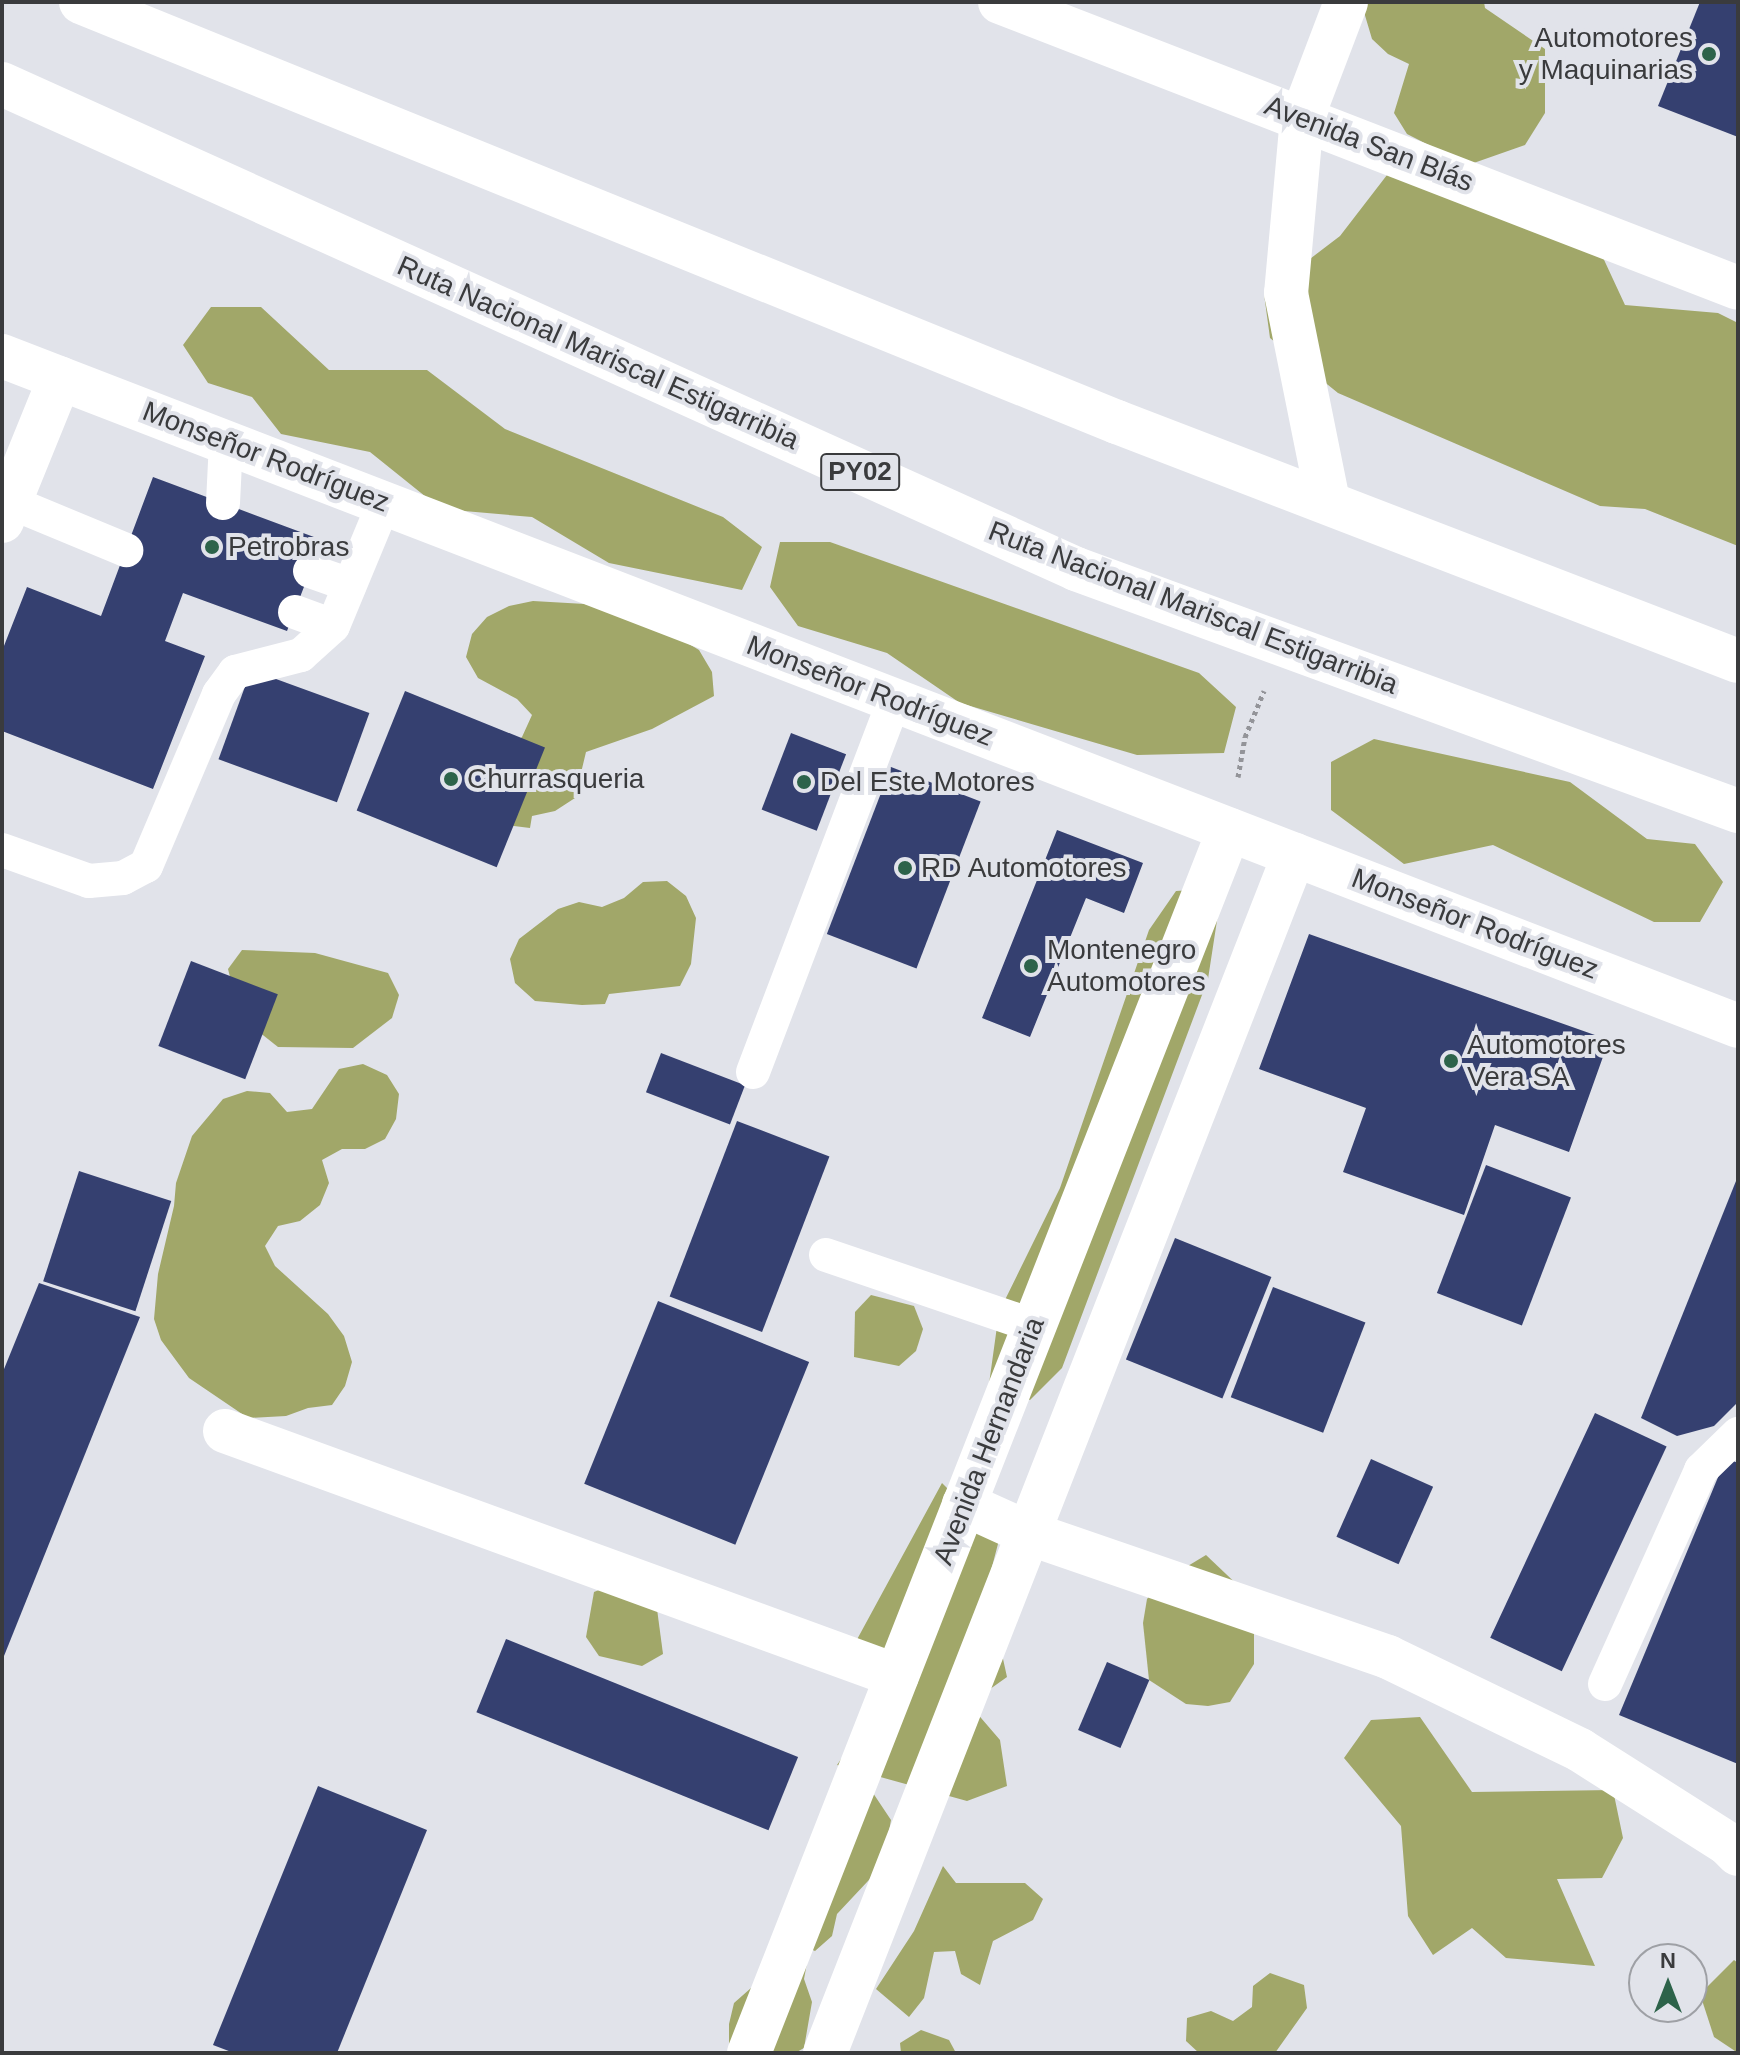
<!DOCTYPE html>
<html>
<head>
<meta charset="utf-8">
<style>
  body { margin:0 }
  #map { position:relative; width:1740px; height:2055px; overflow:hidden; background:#e1e3ea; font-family:Helvetica,sans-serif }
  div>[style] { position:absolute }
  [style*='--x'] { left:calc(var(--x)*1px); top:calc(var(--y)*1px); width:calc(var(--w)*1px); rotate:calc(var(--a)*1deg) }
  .forest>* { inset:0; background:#a1a769 }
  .building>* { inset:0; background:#354070; transform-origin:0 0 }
  .path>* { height:5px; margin-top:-2.5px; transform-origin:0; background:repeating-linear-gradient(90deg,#939499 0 4px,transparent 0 8px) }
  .service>* { height:34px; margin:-17px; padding:0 17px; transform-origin:17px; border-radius:17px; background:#fff }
  .minor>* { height:44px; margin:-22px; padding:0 22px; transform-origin:22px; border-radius:22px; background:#fff }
  .tertiary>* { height:44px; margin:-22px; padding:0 22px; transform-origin:22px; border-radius:22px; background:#fff }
  .trunk>* { height:44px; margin:-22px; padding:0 22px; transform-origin:22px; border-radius:22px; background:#fff }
  .dots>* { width:22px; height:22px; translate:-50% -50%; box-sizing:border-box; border:4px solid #e1e3ea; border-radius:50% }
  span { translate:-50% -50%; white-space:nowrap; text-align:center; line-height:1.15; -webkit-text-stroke:8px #e1e3ea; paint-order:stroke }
  .shield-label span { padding:2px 6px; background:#e1e3ea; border:2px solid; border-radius:6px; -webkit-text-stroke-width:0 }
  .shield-label { font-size:26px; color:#3a3b3d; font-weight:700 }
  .poi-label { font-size:28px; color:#3a3b3d }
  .right { translate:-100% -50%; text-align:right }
  .left { translate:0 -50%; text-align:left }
  .street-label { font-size:28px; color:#3a3b3d }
  .frame { position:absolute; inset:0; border:4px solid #3a3b3d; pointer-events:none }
  .north { position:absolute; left:1628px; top:1943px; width:80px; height:80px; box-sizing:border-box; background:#e1e3ea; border:2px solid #9ea0a5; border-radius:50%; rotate:0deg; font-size:22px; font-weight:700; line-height:32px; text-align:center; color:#3a3b3d }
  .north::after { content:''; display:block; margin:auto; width:28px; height:36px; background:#2d634a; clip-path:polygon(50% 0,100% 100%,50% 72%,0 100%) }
</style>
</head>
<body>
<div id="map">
  <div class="forest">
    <div style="clip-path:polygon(1361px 2px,1484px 2px,1485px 8px,1545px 49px,1545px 113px,1525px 145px,1468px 165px,1407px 134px,1394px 113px,1409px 64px,1388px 54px,1372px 39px)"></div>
    <div style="clip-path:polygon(1397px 162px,1586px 221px,1625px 305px,1718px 313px,1738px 323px,1738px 546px,1645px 509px,1600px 506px,1338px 393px,1270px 338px,1264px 294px,1340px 236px)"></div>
    <div style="clip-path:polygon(211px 307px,261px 307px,329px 370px,427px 370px,505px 429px,723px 517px,762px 547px,742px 590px,609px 563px,532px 517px,441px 509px,370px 452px,281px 434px,252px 397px,208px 383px,183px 345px)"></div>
    <div style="clip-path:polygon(780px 542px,830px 542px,1199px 673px,1236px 707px,1224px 753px,1137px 755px,960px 703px,887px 653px,798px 626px,770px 587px)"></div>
    <div style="clip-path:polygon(533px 601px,585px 604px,656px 624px,699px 650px,712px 672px,714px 696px,652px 729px,586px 752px,575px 798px,555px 811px,532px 816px,530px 828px,506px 825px,485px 768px,522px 737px,532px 715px,517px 699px,478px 678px,466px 657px,472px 634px,487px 617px,509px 606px)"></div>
    <div style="clip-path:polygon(1374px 739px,1570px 782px,1647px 839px,1695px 844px,1723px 882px,1700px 922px,1654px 922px,1493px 845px,1404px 864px,1331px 810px,1331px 762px)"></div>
    <div style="clip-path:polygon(667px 881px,686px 896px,696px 918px,691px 964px,680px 986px,609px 994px,605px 1004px,582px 1005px,535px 1001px,515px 983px,510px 959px,519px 939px,558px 909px,579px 902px,602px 907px,624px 898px,643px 882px)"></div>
    <div style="clip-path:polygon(1222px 888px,1208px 979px,1062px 1368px,1030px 1400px,989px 1384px,999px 1312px,1060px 1188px,1149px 930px,1176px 891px)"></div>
    <div style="clip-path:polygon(242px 950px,315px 953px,388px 973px,399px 995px,392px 1018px,353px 1048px,278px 1047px,240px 1017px,228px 969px)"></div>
    <div style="clip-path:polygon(363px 1064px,387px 1075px,399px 1094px,396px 1119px,385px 1139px,365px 1149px,342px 1149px,322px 1160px,329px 1183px,320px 1205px,300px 1221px,278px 1226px,265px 1246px,275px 1266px,328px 1314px,344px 1336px,352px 1362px,345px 1386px,332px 1405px,308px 1408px,286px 1416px,248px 1418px,189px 1378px,161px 1340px,154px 1319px,158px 1274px,174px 1206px,176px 1183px,192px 1136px,223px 1099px,247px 1091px,270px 1093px,287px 1112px,312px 1109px,339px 1069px)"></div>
    <div style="clip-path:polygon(871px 1295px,914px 1306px,923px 1329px,916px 1351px,899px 1366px,854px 1357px,855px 1312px)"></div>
    <div style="clip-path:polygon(942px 1483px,999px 1540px,987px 1586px,1007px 1677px,969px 1704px,1000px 1740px,1007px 1786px,967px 1801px,837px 1765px,890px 1688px,854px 1645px)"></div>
    <div style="clip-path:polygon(1206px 1555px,1246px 1593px,1254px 1615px,1254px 1664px,1230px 1702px,1208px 1706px,1186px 1704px,1149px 1680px,1143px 1623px,1147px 1599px,1163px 1581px)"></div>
    <div style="clip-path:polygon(616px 1583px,657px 1609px,663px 1654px,642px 1666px,599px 1656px,586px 1637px,594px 1592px)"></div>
    <div style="clip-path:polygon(1420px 1717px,1472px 1792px,1613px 1790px,1623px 1838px,1602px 1878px,1557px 1879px,1595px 1966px,1506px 1958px,1472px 1928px,1433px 1955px,1408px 1916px,1401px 1826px,1344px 1758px,1371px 1720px)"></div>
    <div style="clip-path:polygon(871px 1790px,891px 1820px,883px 1865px,837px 1914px,832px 1936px,815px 1951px,794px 1942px)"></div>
    <div style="clip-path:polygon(943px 1866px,956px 1883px,1025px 1883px,1043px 1899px,1033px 1920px,993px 1941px,980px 1985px,961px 1974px,955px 1951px,934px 1952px,924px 1998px,909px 2017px,876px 1989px,914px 1931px)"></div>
    <div style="clip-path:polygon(1734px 1960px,1738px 1963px,1738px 2053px,1714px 2037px,1700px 1994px)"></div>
    <div style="clip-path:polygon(807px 1963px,804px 1979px,812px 2002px,804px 2048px,795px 2053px,729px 2053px,729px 2024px,734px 2003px,751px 1988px,787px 1975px)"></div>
    <div style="clip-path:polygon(1270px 1973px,1304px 1985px,1307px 2008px,1275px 2053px,1199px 2053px,1186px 2041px,1187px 2018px,1211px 2011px,1233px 2021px,1252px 2007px,1253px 1986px)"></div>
    <div style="clip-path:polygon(921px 2030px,949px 2040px,956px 2053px,901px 2053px,900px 2043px)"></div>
  </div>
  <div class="building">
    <div style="clip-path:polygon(1700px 2px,1738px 2px,1738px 137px,1658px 106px)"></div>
    <div style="clip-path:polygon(153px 477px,322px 540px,287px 631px,183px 593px,165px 641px,205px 656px,153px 789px,2px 731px,2px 651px,27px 587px,101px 616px)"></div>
    <div style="left:251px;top:670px;width:126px;height:95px;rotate:20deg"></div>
    <div style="left:405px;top:691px;width:151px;height:129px;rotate:22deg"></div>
    <div style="left:791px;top:733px;width:59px;height:82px;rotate:21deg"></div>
    <div style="left:891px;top:767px;width:96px;height:179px;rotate:21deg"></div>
    <div style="clip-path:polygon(1057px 830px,1143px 863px,1124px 913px,1086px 898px,1030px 1037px,982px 1018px)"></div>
    <div style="clip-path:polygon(1309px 934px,1609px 1040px,1569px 1152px,1495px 1125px,1464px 1215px,1343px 1172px,1366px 1108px,1259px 1069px)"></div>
    <div style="left:191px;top:961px;width:93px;height:91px;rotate:21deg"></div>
    <div style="left:661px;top:1053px;width:90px;height:42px;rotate:21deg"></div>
    <div style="left:737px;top:1121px;width:99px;height:188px;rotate:21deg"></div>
    <div style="left:1486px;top:1165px;width:91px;height:137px;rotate:21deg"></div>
    <div style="left:79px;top:1171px;width:97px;height:116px;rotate:18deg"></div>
    <div style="clip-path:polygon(1738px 1176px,1738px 1402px,1714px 1426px,1677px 1436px,1641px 1418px)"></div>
    <div style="left:1175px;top:1238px;width:104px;height:131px;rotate:22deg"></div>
    <div style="clip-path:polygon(39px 1283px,140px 1317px,2px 1661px,2px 1374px)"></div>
    <div style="left:1273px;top:1287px;width:99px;height:118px;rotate:21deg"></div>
    <div style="left:658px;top:1301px;width:163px;height:197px;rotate:22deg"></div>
    <div style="left:1595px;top:1413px;width:79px;height:248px;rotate:25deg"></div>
    <div style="clip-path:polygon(1726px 1458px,1738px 1463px,1738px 1764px,1619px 1715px)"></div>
    <div style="left:1371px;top:1459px;width:68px;height:85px;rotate:24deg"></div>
    <div style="left:506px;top:1639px;width:315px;height:79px;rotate:22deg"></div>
    <div style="left:1107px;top:1662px;width:46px;height:74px;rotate:23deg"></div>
    <div style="clip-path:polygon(318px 1786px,427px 1830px,337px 2053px,234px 2053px,213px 2045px)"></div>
  </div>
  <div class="path">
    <div style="--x:1238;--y:777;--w:41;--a:-80.1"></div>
    <div style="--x:1245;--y:737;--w:50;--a:-67.6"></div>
  </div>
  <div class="service">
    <div style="--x:10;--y:502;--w:126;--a:22.5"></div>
    <div style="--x:223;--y:503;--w:61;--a:-87.2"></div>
    <div style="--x:310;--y:571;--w:42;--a:19.3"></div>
    <div style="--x:295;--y:612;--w:40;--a:20.2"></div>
    <div style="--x:333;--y:626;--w:133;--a:-67.5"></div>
    <div style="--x:2;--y:850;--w:92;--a:19.6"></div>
    <div style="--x:89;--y:881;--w:34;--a:-5"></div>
    <div style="--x:123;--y:878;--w:26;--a:-28"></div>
    <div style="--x:146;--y:866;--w:187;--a:-67"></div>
    <div style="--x:219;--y:694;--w:27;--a:-54"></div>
    <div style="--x:235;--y:672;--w:68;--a:-14.4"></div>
    <div style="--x:301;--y:655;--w:43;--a:-42.2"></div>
    <div style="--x:753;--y:1072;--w:398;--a:-69.2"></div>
    <div style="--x:826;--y:1255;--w:220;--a:18.8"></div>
    <div style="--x:1605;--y:1684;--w:235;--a:-65.8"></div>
    <div style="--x:1701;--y:1470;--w:52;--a:-44.2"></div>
  </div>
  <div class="minor">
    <div style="--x:1302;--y:118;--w:124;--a:-69.2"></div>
    <div style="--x:2;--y:521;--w:154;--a:-67.9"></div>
    <div style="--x:225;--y:1431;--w:715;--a:20.03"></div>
    <div style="--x:964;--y:1504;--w:70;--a:24.4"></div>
    <div style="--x:1028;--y:1533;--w:381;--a:19"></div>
    <div style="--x:1388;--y:1657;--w:213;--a:25.8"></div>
    <div style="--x:1580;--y:1750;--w:175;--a:32.4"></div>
    <div style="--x:1728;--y:1844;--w:14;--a:45"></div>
    <div style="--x:749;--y:2053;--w:1314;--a:-68.57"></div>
    <div style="--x:825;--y:2053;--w:1287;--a:-68.62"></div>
  </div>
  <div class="tertiary">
    <div style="--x:1000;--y:2;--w:791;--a:21.18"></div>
    <div style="--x:2;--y:356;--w:1861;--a:21.1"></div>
  </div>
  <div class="trunk">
    <div style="--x:81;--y:2;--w:1118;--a:22.07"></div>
    <div style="--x:1117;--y:422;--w:665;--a:21.05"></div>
    <div style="--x:2;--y:84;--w:1178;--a:24.3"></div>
    <div style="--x:1076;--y:569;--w:705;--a:20.08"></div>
    <div style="--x:1302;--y:118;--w:176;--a:95.2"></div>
    <div style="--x:1286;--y:293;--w:212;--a:78.6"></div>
  </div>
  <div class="dots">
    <div style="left:1709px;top:54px;background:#2d634a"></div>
    <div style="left:212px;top:547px;background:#2d634a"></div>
    <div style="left:451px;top:779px;background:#2d634a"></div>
    <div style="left:804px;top:782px;background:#2d634a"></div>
    <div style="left:905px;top:868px;background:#2d634a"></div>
    <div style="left:1031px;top:966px;background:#2d634a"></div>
    <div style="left:1451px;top:1061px;background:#2d634a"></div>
  </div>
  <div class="shield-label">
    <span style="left:860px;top:472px">PY02</span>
  </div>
  <div class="poi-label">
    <span class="right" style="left:1693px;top:54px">Automotores<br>y Maquinarias</span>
    <span class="left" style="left:228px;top:547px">Petrobras</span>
    <span class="left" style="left:467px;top:779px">Churrasqueria</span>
    <span class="left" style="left:820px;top:782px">Del Este Motores</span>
    <span class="left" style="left:921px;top:868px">RD Automotores</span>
    <span class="left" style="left:1047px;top:966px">Montenegro<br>Automotores</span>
    <span class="left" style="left:1467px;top:1061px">Automotores<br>Vera SA</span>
  </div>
  <div class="street-label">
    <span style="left:1369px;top:144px;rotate:21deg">Avenida San Blás</span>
    <span style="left:598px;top:353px;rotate:24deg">Ruta Nacional Mariscal Estigarribia</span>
    <span style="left:266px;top:457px;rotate:21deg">Monseñor Rodríguez</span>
    <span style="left:1193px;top:608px;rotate:21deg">Ruta Nacional Mariscal Estigarribia</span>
    <span style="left:870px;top:691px;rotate:21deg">Monseñor Rodríguez</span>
    <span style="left:1475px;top:924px;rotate:21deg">Monseñor Rodríguez</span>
    <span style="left:989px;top:1441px;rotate:-69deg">Avenida Hernandaria</span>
  </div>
  <div class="frame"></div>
  <div class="north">N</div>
</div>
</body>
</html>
